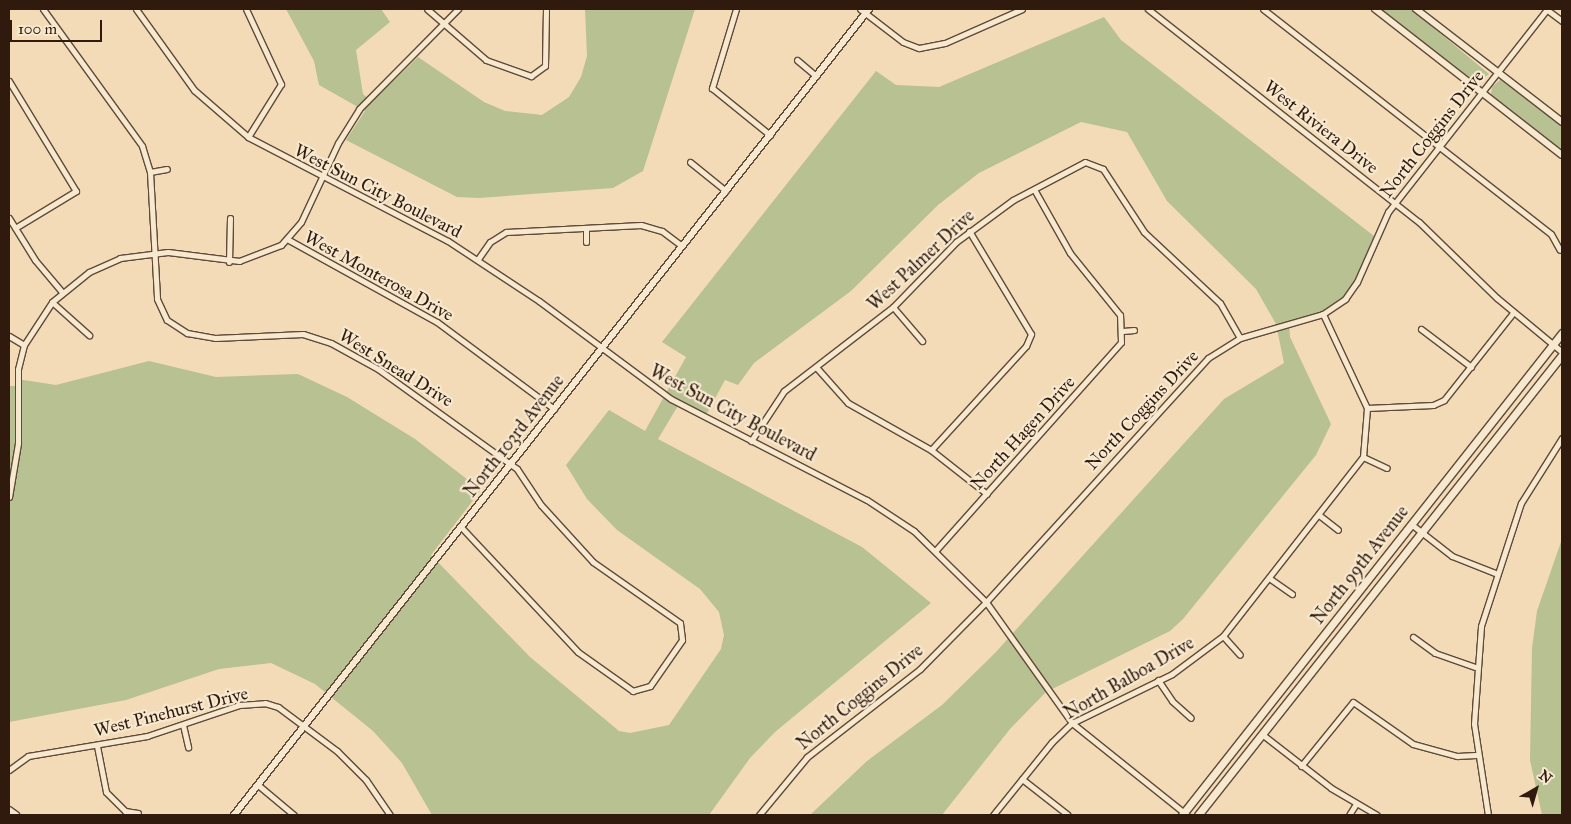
<!DOCTYPE html>
<html>
<head>
<meta charset="utf-8">
<style>
  body { margin:0 }
  #map { position:relative; width:1571px; height:824px; overflow:hidden; background:#f2dbb6; font-family:"IM FELL Great Primer",serif }
  div>[style] { position:absolute }
  [style*='--x'] { left:calc(var(--x)*1px); top:calc(var(--y)*1px); width:calc(var(--w)*1px); rotate:calc(var(--a)*1deg) }
  .green>* { inset:0; background:#b7c191 }
  .roads { filter:drop-shadow(1px 0 #604a37) drop-shadow(-1px 0 #604a37) drop-shadow(0 1px #604a37) drop-shadow(0 -1px #604a37) }
  .minor>* { height:5px; margin:-2.5px; padding:0 2.5px; transform-origin:2.5px; border-radius:2.5px; background:#f7e8d0 }
  .tertiary>* { height:6px; margin:-3px; padding:0 3px; transform-origin:3px; border-radius:3px; background:#f7e8d0 }
  .secondary>* { height:7px; margin:-3.5px; padding:0 3.5px; transform-origin:3.5px; border-radius:3.5px; background:#f7e8d0 }
  span { translate:-50% -50%; white-space:nowrap; text-align:center; line-height:1.15; -webkit-text-stroke:4.5px #f7e8d0; paint-order:stroke }
  .street-label { font-size:18px; color:#301a0d }
  .frame { position:absolute; inset:0; border:10px solid #301a0d; pointer-events:none }
  .north { position:absolute; left:1511px; top:764px; width:50px; height:50px; -webkit-text-stroke:4px #f7e8d0; paint-order:stroke; rotate:38deg; font-size:14px; font-weight:700; line-height:20px; text-align:center; color:#301a0d }
  .north::after { content:''; display:block; margin:auto; width:18px; height:22px; background:#301a0d; clip-path:polygon(50% 0,100% 100%,50% 72%,0 100%) }
  .scale { position:absolute; left:10px; top:20px; width:92px; height:22px; box-sizing:border-box; border:2px solid #301a0d; border-top:0; padding-left:6px; font-size:15px; line-height:18px; white-space:nowrap; color:#301a0d; -webkit-text-stroke:4px #f7e8d0; paint-order:stroke }
</style>
</head>
<body>
<div id="map">
  <div class="green">
    <div style="clip-path:polygon(286px 9px,381px 9px,390px 22px,356px 50px,363px 94px,372px 102px,418px 57px,484px 102px,505px 111px,542px 115px,569px 97px,581px 77px,587px 56px,585px 9px,695px 9px,643px 171px,613px 188px,479px 198px,457px 197px,346px 140px,365px 111px,319px 85px,314px 61px)"></div>
    <div style="clip-path:polygon(1380px 9px,1411px 9px,1489px 74px,1475px 84px)"></div>
    <div style="clip-path:polygon(1104px 17px,1121px 40px,1374px 236px,1351px 292px,1323px 314px,1289px 322px,1290px 337px,1331px 424px,1316px 455px,1183px 619px,1170px 631px,1046px 692px,1010px 729px,942px 815px,810px 815px,867px 761px,942px 705px,995px 653px,1224px 399px,1284px 363px,1276px 324px,1256px 289px,1167px 201px,1127px 132px,1081px 122px,979px 173px,938px 205px,851px 291px,754px 363px,738px 385px,725px 380px,705px 417px,679px 404px,658px 439px,862px 547px,931px 603px,775px 732px,750px 758px,709px 815px,432px 815px,402px 763px,373px 731px,315px 684px,271px 663px,219px 669px,126px 700px,9px 722px,9px 386px,16px 386px,17px 379px,56px 385px,149px 361px,216px 377px,298px 374px,347px 397px,415px 439px,481px 490px,431px 555px,530px 657px,619px 731px,630px 733px,669px 725px,721px 649px,724px 635px,719px 612px,700px 589px,617px 530px,587px 499px,566px 465px,609px 410px,645px 431px,686px 357px,662px 342px,876px 71px,896px 85px,939px 87px)"></div>
    <div style="clip-path:polygon(1501px 79px,1562px 126px,1562px 151px,1491px 95px,1492px 87px)"></div>
    <div style="clip-path:polygon(1562px 539px,1562px 815px,1542px 815px,1530px 760px,1532px 648px,1537px 611px)"></div>
  </div>
  <div class="roads">
    <div class="minor">
      <div style="--x:43;--y:9;--w:169;--a:54.1"></div>
      <div style="--x:142;--y:146;--w:27;--a:73"></div>
      <div style="--x:150;--y:172;--w:127;--a:86.8"></div>
      <div style="--x:157;--y:299;--w:23;--a:65"></div>
      <div style="--x:167;--y:320;--w:24;--a:33"></div>
      <div style="--x:187;--y:333;--w:28;--a:10"></div>
      <div style="--x:215;--y:338;--w:88;--a:-2.6"></div>
      <div style="--x:303;--y:334;--w:29;--a:18"></div>
      <div style="--x:331;--y:343;--w:54;--a:29"></div>
      <div style="--x:378;--y:369;--w:171;--a:35.7"></div>
      <div style="--x:517;--y:469;--w:43;--a:56.3"></div>
      <div style="--x:541;--y:505;--w:77;--a:47.6"></div>
      <div style="--x:593;--y:562;--w:106;--a:35"></div>
      <div style="--x:680;--y:623;--w:17;--a:83"></div>
      <div style="--x:682;--y:640;--w:56;--a:124.8"></div>
      <div style="--x:650;--y:686;--w:18;--a:164"></div>
      <div style="--x:633;--y:691;--w:67;--a:-144.7"></div>
      <div style="--x:578;--y:652;--w:171;--a:-133.1"></div>
      <div style="--x:136;--y:9;--w:100;--a:54.4"></div>
      <div style="--x:194;--y:90;--w:72;--a:41"></div>
      <div style="--x:248;--y:137;--w:225;--a:27.5"></div>
      <div style="--x:448;--y:241;--w:109;--a:33.4"></div>
      <div style="--x:539;--y:301;--w:164;--a:36.6"></div>
      <div style="--x:671;--y:399;--w:220;--a:27.3"></div>
      <div style="--x:867;--y:500;--w:56;--a:33.4"></div>
      <div style="--x:914;--y:531;--w:101;--a:44.6"></div>
      <div style="--x:986;--y:602;--w:148;--a:54.6"></div>
      <div style="--x:1072;--y:723;--w:147;--a:38.7"></div>
      <div style="--x:246;--y:9;--w:83;--a:65"></div>
      <div style="--x:281;--y:84;--w:62;--a:121.9"></div>
      <div style="--x:427;--y:9;--w:78;--a:40.8"></div>
      <div style="--x:486;--y:60;--w:48;--a:19.6"></div>
      <div style="--x:531;--y:76;--w:17;--a:-36"></div>
      <div style="--x:545;--y:66;--w:57;--a:-89"></div>
      <div style="--x:736;--y:9;--w:83;--a:106.9"></div>
      <div style="--x:712;--y:88;--w:75;--a:39"></div>
      <div style="--x:860;--y:9;--w:54;--a:37.5"></div>
      <div style="--x:903;--y:42;--w:17;--a:21"></div>
      <div style="--x:919;--y:48;--w:26;--a:-11"></div>
      <div style="--x:945;--y:43;--w:84;--a:-23.8"></div>
      <div style="--x:1148;--y:9;--w:345;--a:38.2"></div>
      <div style="--x:1419;--y:222;--w:109;--a:44.3"></div>
      <div style="--x:1497;--y:298;--w:85;--a:39.7"></div>
      <div style="--x:1263;--y:9;--w:365;--a:38"></div>
      <div style="--x:1551;--y:234;--w:18;--a:61"></div>
      <div style="--x:1546;--y:9;--w:20;--a:37"></div>
      <div style="--x:797;--y:60;--w:25;--a:40"></div>
      <div style="--x:9;--y:81;--w:129;--a:58.7"></div>
      <div style="--x:76;--y:191;--w:71;--a:148.8"></div>
      <div style="--x:690;--y:162;--w:46;--a:38.9"></div>
      <div style="--x:150;--y:172;--w:17;--a:-10"></div>
      <div style="--x:9;--y:218;--w:49;--a:58.2"></div>
      <div style="--x:35;--y:260;--w:42;--a:49.8"></div>
      <div style="--x:586;--y:228;--w:14;--a:90"></div>
      <div style="--x:287;--y:239;--w:171;--a:29"></div>
      <div style="--x:437;--y:322;--w:146;--a:36.6"></div>
      <div style="--x:478;--y:259;--w:21;--a:-55"></div>
      <div style="--x:490;--y:242;--w:19;--a:-32"></div>
      <div style="--x:506;--y:232;--w:135;--a:-3"></div>
      <div style="--x:641;--y:225;--w:22;--a:16"></div>
      <div style="--x:662;--y:231;--w:25;--a:37"></div>
      <div style="--x:229;--y:262;--w:44;--a:-88.7"></div>
      <div style="--x:52;--y:302;--w:50;--a:41.7"></div>
      <div style="--x:893;--y:307;--w:45;--a:49.5"></div>
      <div style="--x:1421;--y:329;--w:63;--a:37.2"></div>
      <div style="--x:1123;--y:331;--w:11;--a:-5"></div>
      <div style="--x:9;--y:336;--w:17;--a:31"></div>
      <div style="--x:816;--y:367;--w:48;--a:48.4"></div>
      <div style="--x:848;--y:403;--w:95;--a:29.5"></div>
      <div style="--x:931;--y:450;--w:71;--a:38.2"></div>
      <div style="--x:1367;--y:408;--w:66;--a:-2.6"></div>
      <div style="--x:1433;--y:405;--w:12;--a:-24"></div>
      <div style="--x:1444;--y:400;--w:111;--a:-51.6"></div>
      <div style="--x:751;--y:441;--w:60;--a:-56.6"></div>
      <div style="--x:784;--y:391;--w:138;--a:-37.6"></div>
      <div style="--x:893;--y:307;--w:91;--a:-45.9"></div>
      <div style="--x:956;--y:242;--w:71;--a:-36.4"></div>
      <div style="--x:1013;--y:200;--w:81;--a:-27.8"></div>
      <div style="--x:1085;--y:162;--w:19;--a:21"></div>
      <div style="--x:1103;--y:169;--w:75;--a:56.9"></div>
      <div style="--x:1144;--y:232;--w:104;--a:43.1"></div>
      <div style="--x:1220;--y:303;--w:40;--a:60.3"></div>
      <div style="--x:931;--y:450;--w:141;--a:-47.6"></div>
      <div style="--x:1026;--y:346;--w:13;--a:-67"></div>
      <div style="--x:1031;--y:334;--w:120;--a:-121"></div>
      <div style="--x:1363;--y:457;--w:26;--a:25"></div>
      <div style="--x:9;--y:497;--w:55;--a:-80.5"></div>
      <div style="--x:18;--y:443;--w:74;--a:-90"></div>
      <div style="--x:18;--y:369;--w:25;--a:-76"></div>
      <div style="--x:24;--y:345;--w:51;--a:-56.9"></div>
      <div style="--x:52;--y:302;--w:48;--a:-39"></div>
      <div style="--x:89;--y:272;--w:34;--a:-24"></div>
      <div style="--x:120;--y:258;--w:48;--a:-7.1"></div>
      <div style="--x:168;--y:252;--w:72;--a:7.2"></div>
      <div style="--x:239;--y:261;--w:45;--a:-20.9"></div>
      <div style="--x:281;--y:245;--w:30;--a:-49"></div>
      <div style="--x:301;--y:222;--w:87;--a:-64.9"></div>
      <div style="--x:338;--y:143;--w:40;--a:-58"></div>
      <div style="--x:359;--y:109;--w:141;--a:-45.3"></div>
      <div style="--x:1319;--y:515;--w:24;--a:38"></div>
      <div style="--x:1411;--y:524;--w:52;--a:38"></div>
      <div style="--x:1452;--y:556;--w:46;--a:21.6"></div>
      <div style="--x:936;--y:550;--w:278;--a:-48.3"></div>
      <div style="--x:1121;--y:342;--w:27;--a:-92"></div>
      <div style="--x:1120;--y:315;--w:80;--a:-128.9"></div>
      <div style="--x:1070;--y:253;--w:73;--a:-119.4"></div>
      <div style="--x:1269;--y:578;--w:28;--a:35"></div>
      <div style="--x:1223;--y:636;--w:25;--a:48"></div>
      <div style="--x:1413;--y:637;--w:27;--a:36"></div>
      <div style="--x:1435;--y:653;--w:42;--a:19.3"></div>
      <div style="--x:1158;--y:680;--w:25;--a:56"></div>
      <div style="--x:1172;--y:701;--w:25;--a:42"></div>
      <div style="--x:183;--y:725;--w:23;--a:77"></div>
      <div style="--x:1263;--y:735;--w:86;--a:37.9"></div>
      <div style="--x:1331;--y:788;--w:53;--a:30.4"></div>
      <div style="--x:97;--y:746;--w:47;--a:78.9"></div>
      <div style="--x:106;--y:792;--w:27;--a:45"></div>
      <div style="--x:125;--y:811;--w:13;--a:9"></div>
      <div style="--x:1301;--y:766;--w:82;--a:-50.9"></div>
      <div style="--x:1353;--y:702;--w:73;--a:35"></div>
      <div style="--x:1413;--y:744;--w:46;--a:15.3"></div>
      <div style="--x:1457;--y:756;--w:19;--a:-3"></div>
      <div style="--x:9;--y:770;--w:24;--a:-36"></div>
      <div style="--x:28;--y:756;--w:121;--a:-9.5"></div>
      <div style="--x:147;--y:736;--w:97;--a:-18.6"></div>
      <div style="--x:239;--y:705;--w:26;--a:-4"></div>
      <div style="--x:265;--y:703;--w:14;--a:17"></div>
      <div style="--x:278;--y:707;--w:74;--a:36.7"></div>
      <div style="--x:337;--y:751;--w:41;--a:45"></div>
      <div style="--x:366;--y:780;--w:42;--a:55.6"></div>
      <div style="--x:1022;--y:779;--w:58;--a:38"></div>
      <div style="--x:258;--y:785;--w:47;--a:39.8"></div>
      <div style="--x:759;--y:815;--w:75;--a:-50.4"></div>
      <div style="--x:807;--y:757;--w:143;--a:-37.9"></div>
      <div style="--x:920;--y:669;--w:94;--a:-45.4"></div>
      <div style="--x:986;--y:602;--w:330;--a:-47.7"></div>
      <div style="--x:1208;--y:358;--w:38;--a:-32"></div>
      <div style="--x:1240;--y:338;--w:86;--a:-16.1"></div>
      <div style="--x:1323;--y:314;--w:27;--a:-34"></div>
      <div style="--x:1345;--y:299;--w:21;--a:-55"></div>
      <div style="--x:1357;--y:282;--w:77;--a:-66.1"></div>
      <div style="--x:1388;--y:212;--w:258;--a:-51.9"></div>
      <div style="--x:993;--y:815;--w:94;--a:-51.1"></div>
      <div style="--x:1052;--y:742;--w:28;--a:-44"></div>
      <div style="--x:1072;--y:723;--w:111;--a:-26.1"></div>
      <div style="--x:1172;--y:674;--w:64;--a:-36.7"></div>
      <div style="--x:1223;--y:636;--w:227;--a:-52"></div>
      <div style="--x:1363;--y:457;--w:49;--a:-85.3"></div>
      <div style="--x:1367;--y:408;--w:104;--a:-115.1"></div>
      <div style="--x:1349;--y:815;--w:13;--a:-58"></div>
      <div style="--x:1488;--y:815;--w:92;--a:-98.7"></div>
      <div style="--x:1474;--y:724;--w:98;--a:-85.9"></div>
      <div style="--x:1481;--y:626;--w:129;--a:-72"></div>
      <div style="--x:1521;--y:503;--w:77;--a:-57.8"></div>
    </div>
    <div class="tertiary">
      <div style="--x:1375;--y:9;--w:237;--a:38"></div>
      <div style="--x:1416;--y:9;--w:185;--a:37.7"></div>
      <div style="--x:9;--y:810;--w:9;--a:36"></div>
      <div style="--x:234;--y:815;--w:1026;--a:-51.77"></div>
    </div>
    <div class="secondary">
      <div style="--x:1182;--y:815;--w:614;--a:-51.75"></div>
      <div style="--x:1198;--y:815;--w:587;--a:-51.65"></div>
    </div>
  </div>
  <div class="street-label">
    <span style="left:1321px;top:127px;rotate:38deg">West Riviera Drive</span>
    <span style="left:1432px;top:134px;rotate:-52deg">North Coggins Drive</span>
    <span style="left:378px;top:191px;rotate:27deg">West Sun City Boulevard</span>
    <span style="left:921px;top:260px;rotate:-43deg">West Palmer Drive</span>
    <span style="left:379px;top:276px;rotate:29deg">West Monterosa Drive</span>
    <span style="left:396px;top:368px;rotate:32deg">West Snead Drive</span>
    <span style="left:1142px;top:410px;rotate:-47deg">North Coggins Drive</span>
    <span style="left:733px;top:413px;rotate:28deg">West Sun City Boulevard</span>
    <span style="left:1023px;top:433px;rotate:-48deg">North Hagen Drive</span>
    <span style="left:514px;top:436px;rotate:-52deg">North 103rd Avenue</span>
    <span style="left:1360px;top:565px;rotate:-52deg">North 99th Avenue</span>
    <span style="left:1129px;top:678px;rotate:-30deg">North Balboa Drive</span>
    <span style="left:860px;top:697px;rotate:-39deg">North Coggins Drive</span>
    <span style="left:171px;top:712px;rotate:-14deg">West Pinehurst Drive</span>
  </div>
  <div class="frame"></div>
  <div class="north">N</div>
  <div class="scale">100 m</div>
</div>
</body>
</html>
